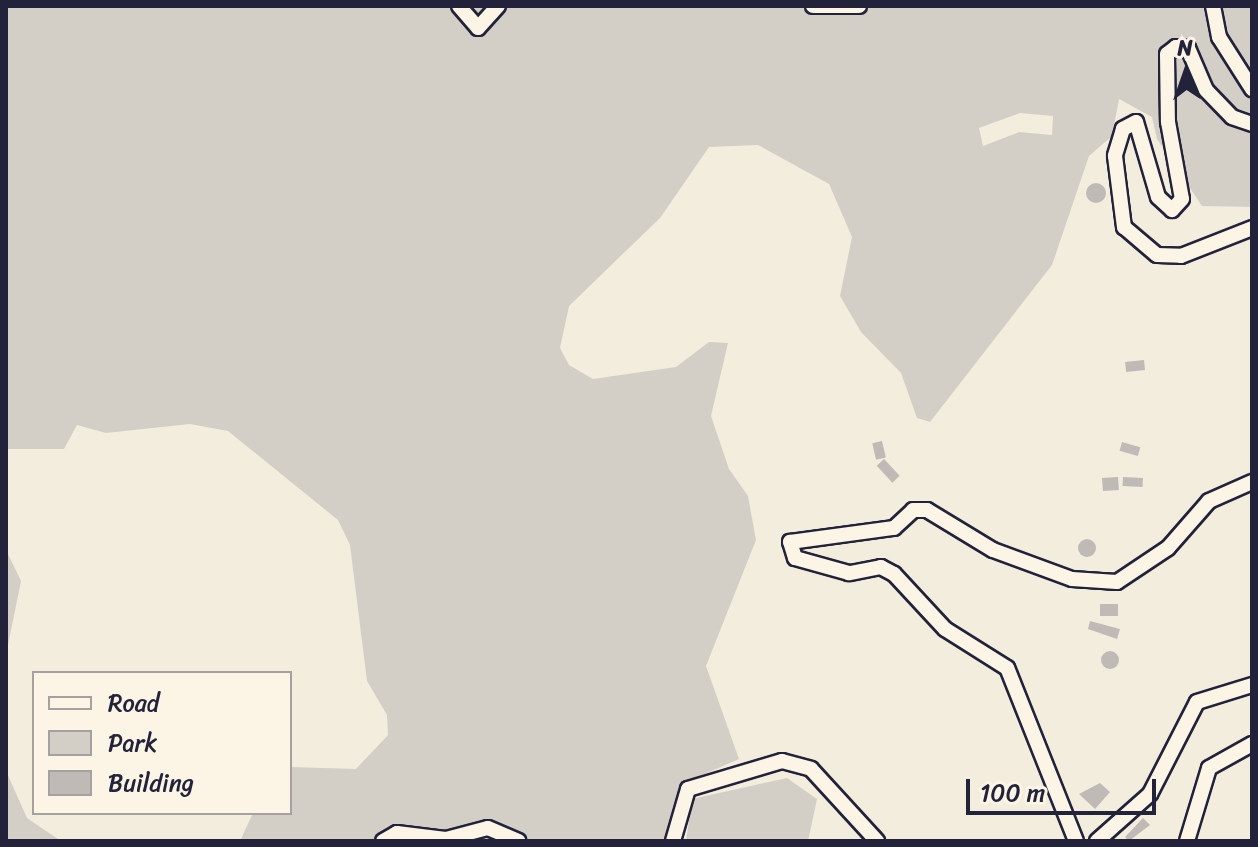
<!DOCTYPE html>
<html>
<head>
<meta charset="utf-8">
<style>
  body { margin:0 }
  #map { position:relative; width:1258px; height:847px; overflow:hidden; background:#f3edde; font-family:Sriracha,sans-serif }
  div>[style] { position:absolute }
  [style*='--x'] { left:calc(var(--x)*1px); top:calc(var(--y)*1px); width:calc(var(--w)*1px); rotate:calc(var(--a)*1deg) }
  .green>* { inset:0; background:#d4cfc6 }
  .building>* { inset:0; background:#bfbab6; transform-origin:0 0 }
  .round { border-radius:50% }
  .roads { filter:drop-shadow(2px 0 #22223b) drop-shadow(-2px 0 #22223b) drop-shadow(0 2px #22223b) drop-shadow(0 -2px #22223b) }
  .street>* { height:14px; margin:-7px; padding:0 7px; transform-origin:7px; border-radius:7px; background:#fcf5e5 }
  span { translate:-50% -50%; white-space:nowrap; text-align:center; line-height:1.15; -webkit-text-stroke:6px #fcf5e5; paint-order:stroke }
  .frame { position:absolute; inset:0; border:8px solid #22223b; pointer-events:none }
  .legend { position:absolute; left:32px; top:671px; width:260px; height:144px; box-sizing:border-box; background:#fcf5e5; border:2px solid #a5a1a1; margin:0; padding:10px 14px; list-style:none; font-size:24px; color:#22223b }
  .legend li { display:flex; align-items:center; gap:16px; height:40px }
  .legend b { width:40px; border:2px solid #a5a1a1 }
  .north { position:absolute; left:1146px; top:32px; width:80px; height:80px; -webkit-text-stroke:6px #fcf5e5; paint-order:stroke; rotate:358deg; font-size:22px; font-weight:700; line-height:32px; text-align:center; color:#22223b }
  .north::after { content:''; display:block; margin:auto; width:28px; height:36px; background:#22223b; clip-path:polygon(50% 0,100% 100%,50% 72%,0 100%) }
  .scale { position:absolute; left:966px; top:779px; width:190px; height:36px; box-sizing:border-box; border:4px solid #22223b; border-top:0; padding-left:10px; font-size:24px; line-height:28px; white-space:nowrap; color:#22223b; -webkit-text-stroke:6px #fcf5e5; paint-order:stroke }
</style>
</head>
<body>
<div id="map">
  <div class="green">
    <div style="clip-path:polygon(evenodd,6px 6px,1252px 6px,1252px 207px,1202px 206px,1157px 139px,1152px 117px,1119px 99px,1112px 136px,1089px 156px,1052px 265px,930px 422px,917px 418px,901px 373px,861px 332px,840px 296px,852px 237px,829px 184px,758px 145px,709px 147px,660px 218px,569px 306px,560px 348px,569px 365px,593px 379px,676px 367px,709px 342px,728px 343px,711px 416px,729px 469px,748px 496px,756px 540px,706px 666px,739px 759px,682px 784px,667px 841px,240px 841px,253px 813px,290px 813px,290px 767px,356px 769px,388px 735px,387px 715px,367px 681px,350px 545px,338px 520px,228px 431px,190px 424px,106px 433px,77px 425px,64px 449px,6px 449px,6px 6px,1020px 113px,1053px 116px,1052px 135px,1019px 132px,983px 146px,979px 128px,1020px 113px)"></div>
    <div style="clip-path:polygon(6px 550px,21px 581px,6px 655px)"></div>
    <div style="clip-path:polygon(6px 771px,27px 818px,61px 841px,6px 841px)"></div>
    <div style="clip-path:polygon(787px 778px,817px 799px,808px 841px,686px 841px,692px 799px)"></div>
  </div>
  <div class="building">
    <div class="round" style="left:1086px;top:183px;width:20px;height:20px"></div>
    <div style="left:1144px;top:360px;width:10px;height:19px;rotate:84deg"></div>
    <div style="left:882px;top:441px;width:17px;height:10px;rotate:77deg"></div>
    <div style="left:1122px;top:442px;width:19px;height:9px;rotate:16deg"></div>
    <div style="left:884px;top:459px;width:23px;height:10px;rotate:47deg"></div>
    <div style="left:1118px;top:477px;width:13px;height:16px;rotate:86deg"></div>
    <div style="left:1123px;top:477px;width:20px;height:9px;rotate:3deg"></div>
    <div class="round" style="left:1078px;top:539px;width:18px;height:18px"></div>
    <div style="left:1100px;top:604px;width:18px;height:12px"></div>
    <div style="clip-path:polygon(1090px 621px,1120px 629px,1117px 639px,1088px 629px)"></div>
    <div class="round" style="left:1101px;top:651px;width:18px;height:18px"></div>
    <div style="clip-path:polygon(1100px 783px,1110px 792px,1095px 809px,1079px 794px)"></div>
    <div style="clip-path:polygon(1143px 818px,1150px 825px,1129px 841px,1125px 837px)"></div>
  </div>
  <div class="roads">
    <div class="street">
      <div style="--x:459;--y:6;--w:29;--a:49"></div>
      <div style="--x:478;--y:28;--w:30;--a:-48"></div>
      <div style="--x:813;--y:6;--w:46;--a:0"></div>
      <div style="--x:1213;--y:6;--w:32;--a:79"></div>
      <div style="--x:1219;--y:37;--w:62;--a:57.6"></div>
      <div style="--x:1252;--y:124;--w:21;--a:-161"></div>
      <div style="--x:1232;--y:117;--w:37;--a:-134"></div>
      <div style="--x:1206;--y:90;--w:46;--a:-113.2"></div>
      <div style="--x:1188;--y:48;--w:12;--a:-175"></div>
      <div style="--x:1176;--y:47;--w:11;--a:142"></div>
      <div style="--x:1167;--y:54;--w:68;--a:89.2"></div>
      <div style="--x:1168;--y:122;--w:78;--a:79.7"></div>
      <div style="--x:1182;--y:199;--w:15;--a:132"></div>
      <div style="--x:1172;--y:210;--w:19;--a:-137"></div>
      <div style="--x:1158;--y:197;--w:78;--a:-106.3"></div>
      <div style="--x:1136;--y:122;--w:15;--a:152"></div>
      <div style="--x:1123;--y:129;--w:28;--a:107"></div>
      <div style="--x:1115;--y:156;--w:72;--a:82.8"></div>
      <div style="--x:1124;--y:227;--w:43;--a:40.3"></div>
      <div style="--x:1157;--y:255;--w:24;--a:2"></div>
      <div style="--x:1181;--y:256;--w:76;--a:-21.5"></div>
      <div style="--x:383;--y:841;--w:16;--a:-30"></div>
      <div style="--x:397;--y:833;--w:49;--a:7"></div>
      <div style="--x:446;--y:839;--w:43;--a:-14.7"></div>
      <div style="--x:488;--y:828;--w:33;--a:23"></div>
      <div style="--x:673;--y:841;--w:54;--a:-73.9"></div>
      <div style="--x:688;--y:789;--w:98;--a:-16.6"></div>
      <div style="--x:782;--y:761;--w:30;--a:15"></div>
      <div style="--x:811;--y:769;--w:98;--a:47.5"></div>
      <div style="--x:1076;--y:841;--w:186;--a:-111.7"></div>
      <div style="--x:1007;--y:668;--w:73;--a:-147.8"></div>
      <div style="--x:945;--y:629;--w:75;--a:-132.8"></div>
      <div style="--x:894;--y:574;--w:15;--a:-152"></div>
      <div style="--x:881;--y:567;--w:33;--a:169"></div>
      <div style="--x:849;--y:573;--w:56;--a:-164.5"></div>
      <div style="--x:795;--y:558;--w:17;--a:-107"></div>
      <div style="--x:790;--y:542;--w:105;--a:-7.7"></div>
      <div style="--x:894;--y:528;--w:26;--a:-43"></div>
      <div style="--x:913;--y:510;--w:14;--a:0"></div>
      <div style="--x:927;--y:510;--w:77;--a:31.2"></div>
      <div style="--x:993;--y:550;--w:84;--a:20.2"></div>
      <div style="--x:1072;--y:579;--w:45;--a:3.8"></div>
      <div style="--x:1117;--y:582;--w:61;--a:-33.7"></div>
      <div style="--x:1168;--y:548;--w:62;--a:-48.9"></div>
      <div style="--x:1209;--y:501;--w:47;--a:-23.8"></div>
      <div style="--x:1097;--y:841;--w:71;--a:-41.6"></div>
      <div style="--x:1150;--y:794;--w:103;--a:-62.9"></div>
      <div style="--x:1197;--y:702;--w:58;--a:-17.2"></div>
      <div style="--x:1187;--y:841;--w:76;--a:-73.2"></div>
      <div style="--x:1209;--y:768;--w:49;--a:-29.2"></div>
    </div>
  </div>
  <div class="frame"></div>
  <ul class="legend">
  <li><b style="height:10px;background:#fcf5e5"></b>Road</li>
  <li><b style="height:22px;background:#d4cfc6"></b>Park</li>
  <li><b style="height:22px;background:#bfbab6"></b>Building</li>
  </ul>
  <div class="north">N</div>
  <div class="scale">100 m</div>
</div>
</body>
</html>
